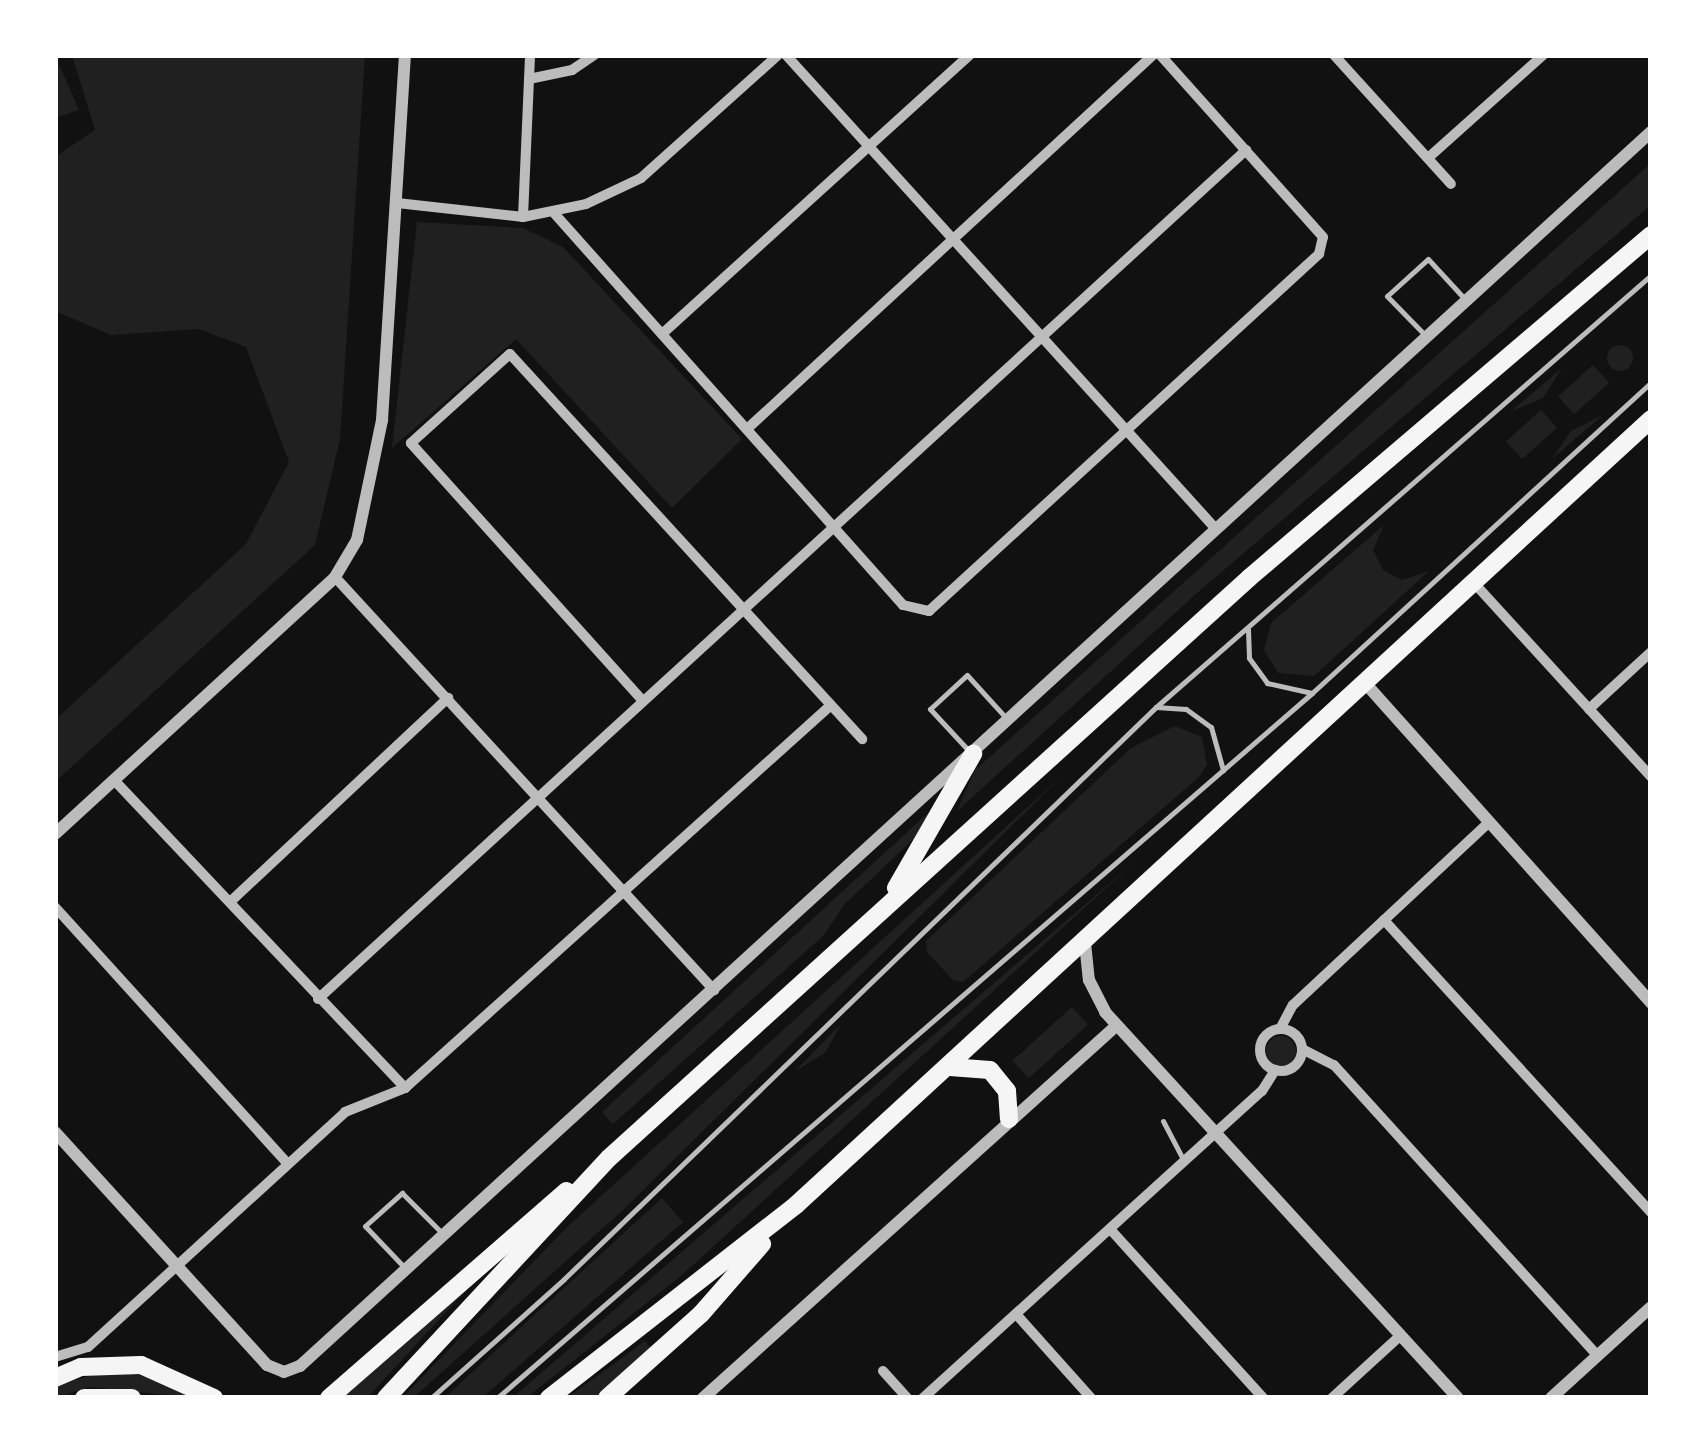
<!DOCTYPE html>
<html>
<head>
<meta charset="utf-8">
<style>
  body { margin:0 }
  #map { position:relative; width:1706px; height:1453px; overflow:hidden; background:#111; font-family:Manrope,sans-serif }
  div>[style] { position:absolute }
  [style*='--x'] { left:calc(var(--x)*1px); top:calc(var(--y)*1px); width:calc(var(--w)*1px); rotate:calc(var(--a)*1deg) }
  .green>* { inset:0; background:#202020; transform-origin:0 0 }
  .round { border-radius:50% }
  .service>* { height:5px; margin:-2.5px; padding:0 2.5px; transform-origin:2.5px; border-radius:2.5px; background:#bcbcbc }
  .minor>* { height:10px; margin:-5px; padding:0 5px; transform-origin:5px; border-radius:5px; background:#bcbcbc }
  .minor>.ring { margin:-5px; padding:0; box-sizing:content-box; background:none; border:10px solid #bcbcbc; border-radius:50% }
  .tertiary>* { height:12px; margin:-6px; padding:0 6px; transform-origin:6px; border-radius:6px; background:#bcbcbc }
  .trunk>* { height:18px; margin:-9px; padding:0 9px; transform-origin:9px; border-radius:9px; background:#f5f5f5 }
  span { translate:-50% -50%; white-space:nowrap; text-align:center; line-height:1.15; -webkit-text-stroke:9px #fff; paint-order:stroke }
  .frame { position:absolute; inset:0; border:58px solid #fff; pointer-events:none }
</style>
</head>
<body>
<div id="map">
  <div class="green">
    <div style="clip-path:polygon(55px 55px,79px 110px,55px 118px)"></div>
    <div style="clip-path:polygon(72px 55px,365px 55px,340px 439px,315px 545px,55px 782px,55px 720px,246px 544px,289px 462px,246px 347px,199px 329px,111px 335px,55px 311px,55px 157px,95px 130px)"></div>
    <div style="clip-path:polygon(1651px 163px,1651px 205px,1197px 593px,957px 811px,975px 770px)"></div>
    <div style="clip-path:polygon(417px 222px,523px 228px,563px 247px,742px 439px,672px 508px,516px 339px,392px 448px)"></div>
    <div class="round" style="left:1607px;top:345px;width:26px;height:26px"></div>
    <div style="left:1593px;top:365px;width:24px;height:47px;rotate:48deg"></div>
    <div style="clip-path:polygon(1562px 368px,1543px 398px,1510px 412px)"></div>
    <div style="left:1541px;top:410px;width:24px;height:47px;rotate:48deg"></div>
    <div style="clip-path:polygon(1603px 415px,1552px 459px,1571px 431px)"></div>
    <div style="clip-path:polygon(1384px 525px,1373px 550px,1383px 570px,1402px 580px,1429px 571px,1314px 676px,1278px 673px,1264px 650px,1271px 623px)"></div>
    <div style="clip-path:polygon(1175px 726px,1202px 737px,1207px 765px,1199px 777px,963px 982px,953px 980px,927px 952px,926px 941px,1131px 748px)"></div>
    <div style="clip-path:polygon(1065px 773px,623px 1210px,413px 1398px,402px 1398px,565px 1229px)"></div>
    <div style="clip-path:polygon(940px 802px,927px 826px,844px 905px,824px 935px,613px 1124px,602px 1112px)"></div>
    <div style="clip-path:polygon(1139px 858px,681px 1276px,526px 1398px,512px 1398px)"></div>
    <div style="left:1072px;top:1007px;width:24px;height:80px;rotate:48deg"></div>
    <div style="clip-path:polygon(841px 1024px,825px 1053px,794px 1072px)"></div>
    <div class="round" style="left:1266px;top:1036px;width:30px;height:30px"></div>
    <div style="clip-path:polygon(662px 1198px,683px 1222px,482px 1398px,444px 1398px)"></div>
    <div style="clip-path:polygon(480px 1275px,367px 1398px,343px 1398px,404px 1342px)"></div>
    <div style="clip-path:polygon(645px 1341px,651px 1348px,593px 1398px,567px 1398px)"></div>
    <div style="clip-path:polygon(105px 1372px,141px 1375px,196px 1398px,89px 1387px,55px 1398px,55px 1385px)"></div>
  </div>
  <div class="service">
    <div style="--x:1426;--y:336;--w:56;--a:-134.3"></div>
    <div style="--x:1387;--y:296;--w:55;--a:-42.1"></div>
    <div style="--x:1428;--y:259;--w:53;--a:47.3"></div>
    <div style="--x:1248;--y:629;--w:29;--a:88"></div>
    <div style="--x:1249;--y:658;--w:31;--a:54"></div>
    <div style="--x:1267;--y:683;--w:46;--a:12.5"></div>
    <div style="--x:1156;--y:707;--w:30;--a:4"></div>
    <div style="--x:1186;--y:709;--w:31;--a:36"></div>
    <div style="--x:1211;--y:727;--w:45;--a:74.4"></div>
    <div style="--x:970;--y:752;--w:59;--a:-132.9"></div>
    <div style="--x:930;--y:709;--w:50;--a:-42.6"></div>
    <div style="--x:967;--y:675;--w:59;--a:47.7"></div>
    <div style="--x:1163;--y:1121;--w:45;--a:62.3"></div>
    <div style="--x:405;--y:1268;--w:58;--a:-133.6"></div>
    <div style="--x:365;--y:1226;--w:50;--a:-41.7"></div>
    <div style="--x:402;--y:1193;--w:57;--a:45"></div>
    <div style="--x:431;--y:1398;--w:178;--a:-41.8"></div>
    <div style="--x:564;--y:1279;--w:823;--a:-44.02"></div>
    <div style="--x:1156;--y:707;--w:657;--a:-41.11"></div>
    <div style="--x:497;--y:1398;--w:1078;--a:-40.86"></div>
    <div style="--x:1312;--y:693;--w:460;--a:-42.5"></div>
  </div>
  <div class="minor">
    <div style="--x:786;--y:55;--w:640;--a:47.79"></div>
    <div style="--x:1334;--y:55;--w:174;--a:47.8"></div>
    <div style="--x:529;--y:79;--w:44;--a:-11.8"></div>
    <div style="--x:572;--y:70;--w:27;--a:-34"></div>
    <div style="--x:1428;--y:158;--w:154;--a:-41.8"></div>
    <div style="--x:397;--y:203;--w:127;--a:6.3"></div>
    <div style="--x:523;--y:217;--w:64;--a:-11.7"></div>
    <div style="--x:586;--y:204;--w:61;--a:-25.3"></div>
    <div style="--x:641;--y:178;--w:184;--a:-41.9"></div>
    <div style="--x:554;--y:213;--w:525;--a:48.32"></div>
    <div style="--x:903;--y:605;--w:27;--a:13"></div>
    <div style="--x:929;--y:611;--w:529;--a:-42.47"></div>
    <div style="--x:1319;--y:254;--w:17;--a:-77"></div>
    <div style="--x:1323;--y:237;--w:244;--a:-131.8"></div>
    <div style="--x:523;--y:217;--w:162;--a:-87.5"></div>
    <div style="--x:662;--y:334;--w:416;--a:-42.2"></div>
    <div style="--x:747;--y:429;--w:552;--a:-42.65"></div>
    <div style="--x:335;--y:577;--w:561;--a:47.46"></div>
    <div style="--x:1475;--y:584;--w:261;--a:47.6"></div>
    <div style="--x:643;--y:701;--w:347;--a:-132"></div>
    <div style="--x:411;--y:443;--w:133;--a:-42"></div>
    <div style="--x:510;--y:354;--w:522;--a:47.56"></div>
    <div style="--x:1589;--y:709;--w:84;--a:-42.6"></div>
    <div style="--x:114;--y:780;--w:424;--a:46.6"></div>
    <div style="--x:230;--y:902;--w:299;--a:-43.1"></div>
    <div style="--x:55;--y:907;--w:344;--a:47.8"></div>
    <div style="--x:1384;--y:920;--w:396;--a:47.6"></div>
    <div style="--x:318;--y:999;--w:1258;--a:-42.45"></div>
    <div style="--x:1280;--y:1029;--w:27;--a:-62"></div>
    <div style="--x:1293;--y:1005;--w:268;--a:-43"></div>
    <div class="ring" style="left:1260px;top:1029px;width:32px;height:32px"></div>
    <div style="--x:1302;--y:1049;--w:36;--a:27"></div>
    <div style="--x:1334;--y:1065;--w:393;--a:47.8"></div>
    <div style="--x:1110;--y:1229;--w:228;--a:47.8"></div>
    <div style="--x:1016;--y:1314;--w:113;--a:48.2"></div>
    <div style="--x:55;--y:1357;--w:34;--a:-17"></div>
    <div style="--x:88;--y:1347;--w:348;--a:-42.4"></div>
    <div style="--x:345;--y:1112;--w:65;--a:-21.8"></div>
    <div style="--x:405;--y:1088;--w:571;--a:-41.95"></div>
    <div style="--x:883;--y:1371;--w:36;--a:48"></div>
    <div style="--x:923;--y:1398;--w:457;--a:-42.2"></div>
    <div style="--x:1262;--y:1091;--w:25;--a:-58"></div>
    <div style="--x:1332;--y:1398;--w:93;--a:-42.4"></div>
  </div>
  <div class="tertiary">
    <div style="--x:1366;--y:684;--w:428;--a:48.2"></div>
    <div style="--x:55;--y:834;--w:380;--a:-42.5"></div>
    <div style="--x:335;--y:577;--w:43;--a:-59.3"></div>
    <div style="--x:357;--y:540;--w:123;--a:-78.2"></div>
    <div style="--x:382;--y:420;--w:366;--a:-86.4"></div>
    <div style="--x:1085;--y:943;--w:37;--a:84"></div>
    <div style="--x:1089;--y:980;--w:36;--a:63"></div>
    <div style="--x:1105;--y:1012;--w:523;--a:47.56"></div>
    <div style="--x:55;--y:1132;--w:315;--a:47.7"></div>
    <div style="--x:267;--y:1365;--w:18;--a:22"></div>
    <div style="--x:284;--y:1372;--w:17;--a:-21"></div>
    <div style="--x:300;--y:1366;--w:1830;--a:-42.41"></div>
    <div style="--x:703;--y:1398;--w:556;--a:-42.01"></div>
    <div style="--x:1551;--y:1398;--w:135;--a:-42.3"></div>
  </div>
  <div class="trunk">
    <div style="--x:896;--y:888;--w:155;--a:-60.1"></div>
    <div style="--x:950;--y:1067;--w:40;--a:4.3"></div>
    <div style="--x:990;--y:1070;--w:27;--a:51"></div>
    <div style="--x:1007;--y:1091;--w:28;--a:86"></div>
    <div style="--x:55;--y:1378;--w:28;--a:-23"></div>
    <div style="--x:81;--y:1367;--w:60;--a:-1.9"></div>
    <div style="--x:141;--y:1365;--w:80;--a:24.3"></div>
    <div style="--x:84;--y:1398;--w:48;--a:0"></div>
    <div style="--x:329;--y:1398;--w:315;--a:-41.1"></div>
    <div style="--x:386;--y:1398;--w:328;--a:-47.1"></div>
    <div style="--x:609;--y:1158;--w:864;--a:-42.18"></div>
    <div style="--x:1249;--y:578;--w:528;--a:-40.47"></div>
    <div style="--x:549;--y:1398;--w:313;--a:-38"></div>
    <div style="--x:796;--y:1205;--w:1161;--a:-42.59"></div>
    <div style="--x:607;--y:1398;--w:126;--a:-41.8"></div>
    <div style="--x:701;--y:1314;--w:93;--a:-48.9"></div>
  </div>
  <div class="frame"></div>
</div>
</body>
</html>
